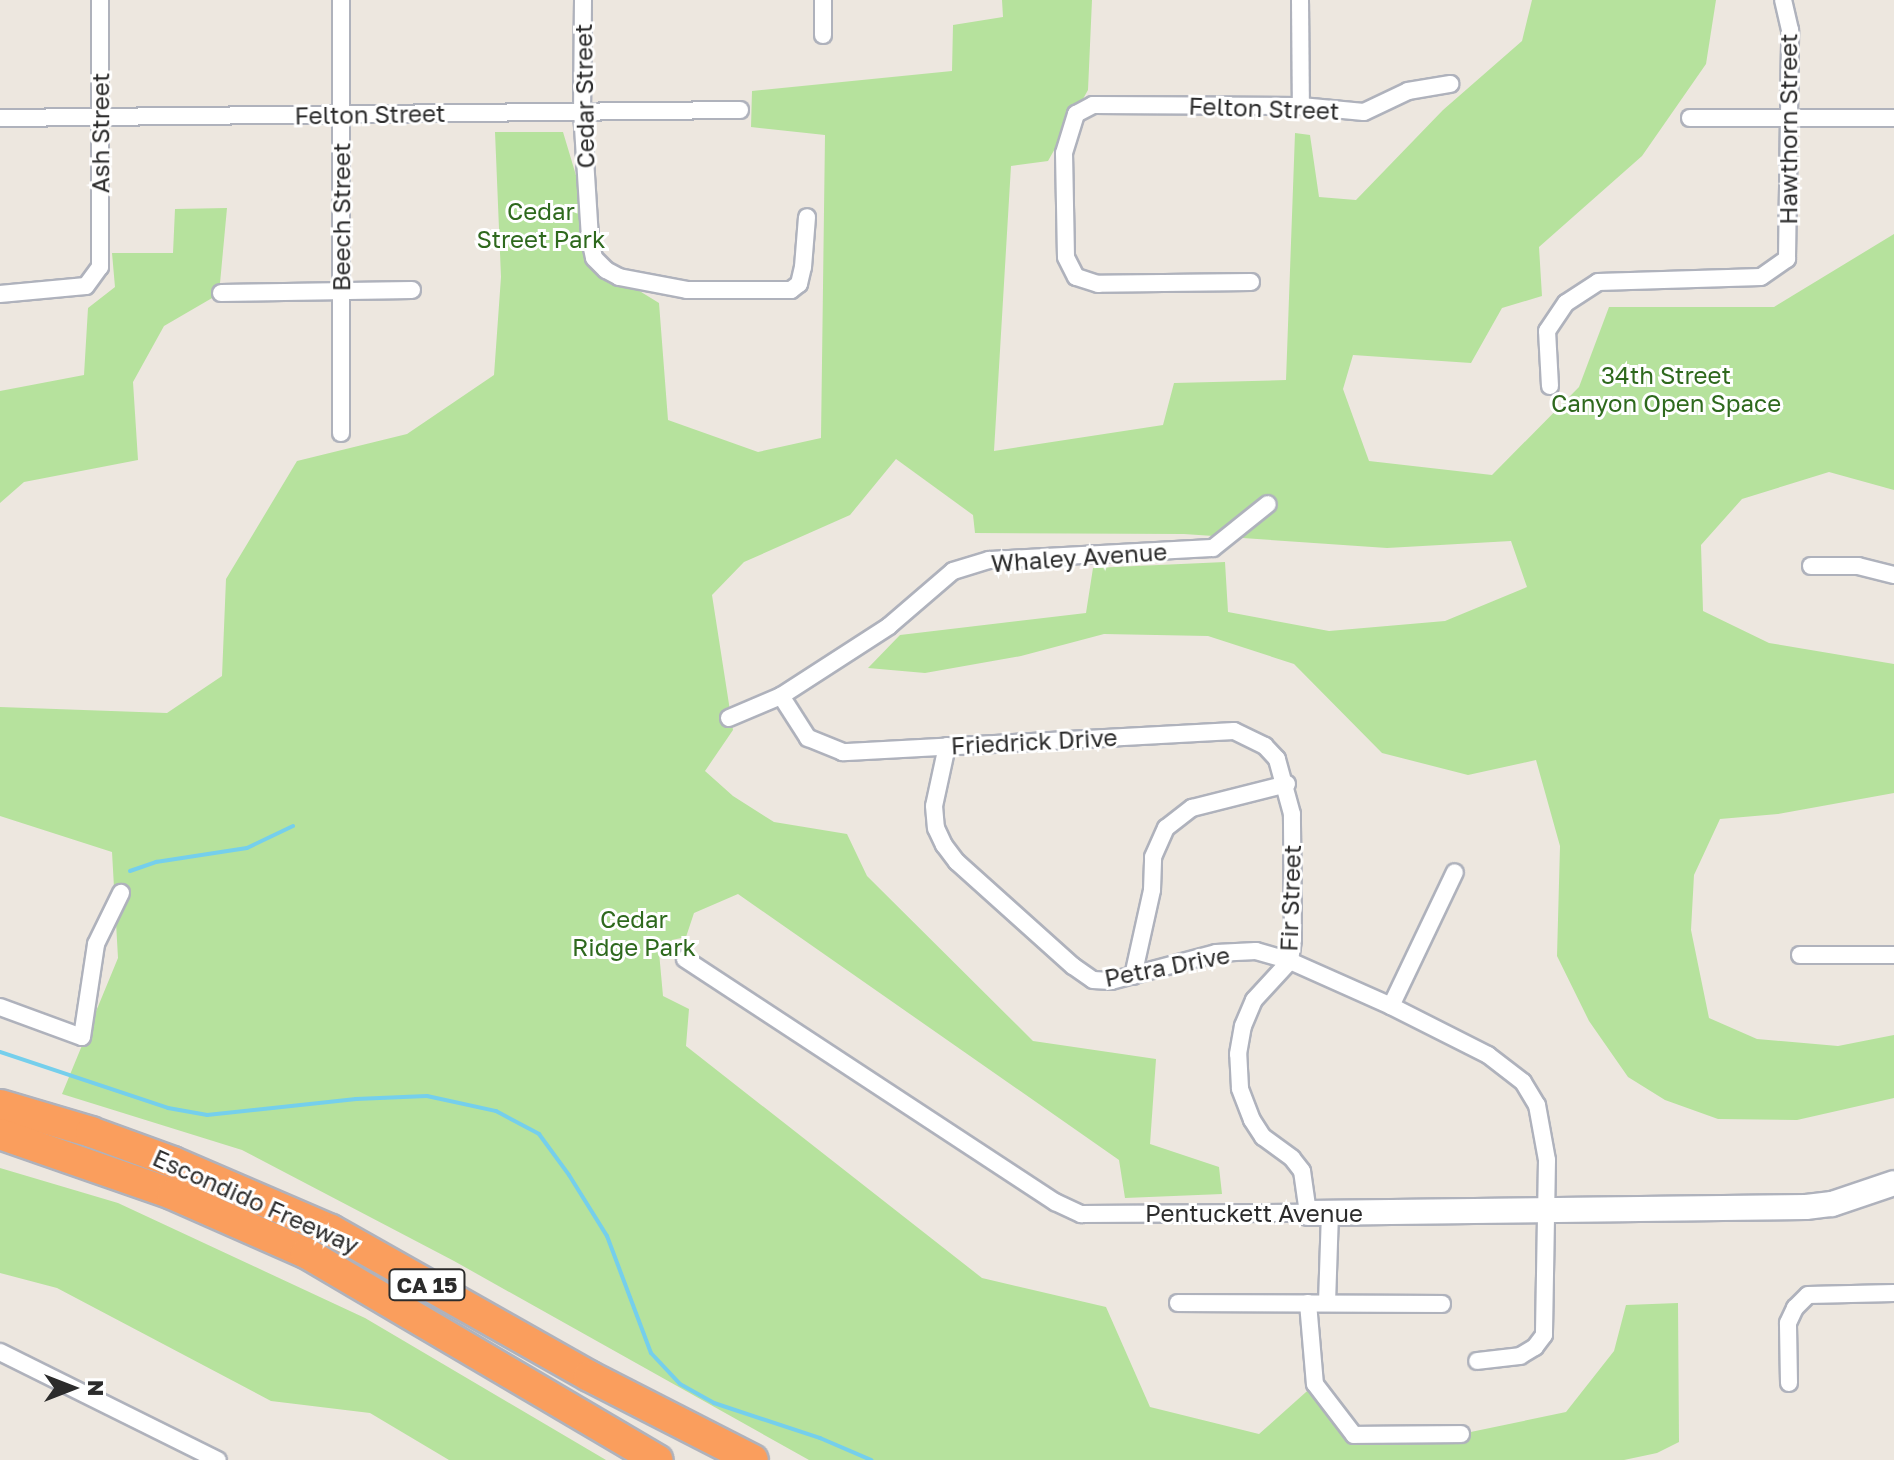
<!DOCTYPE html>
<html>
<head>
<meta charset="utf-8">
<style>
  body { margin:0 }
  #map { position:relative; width:1894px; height:1460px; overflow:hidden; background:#ede7df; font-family:"Golos Text",sans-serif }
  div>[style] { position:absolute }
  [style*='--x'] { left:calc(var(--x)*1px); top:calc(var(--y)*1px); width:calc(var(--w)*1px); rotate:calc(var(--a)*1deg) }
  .green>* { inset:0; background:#b6e29d }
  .stream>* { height:4px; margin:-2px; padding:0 2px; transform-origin:2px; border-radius:2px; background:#75cfec }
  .roads { filter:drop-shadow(2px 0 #afb2bc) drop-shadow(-2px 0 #afb2bc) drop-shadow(0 2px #afb2bc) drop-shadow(0 -2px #afb2bc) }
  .street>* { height:16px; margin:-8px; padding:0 8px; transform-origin:8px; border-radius:8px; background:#fff }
  .secondary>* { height:24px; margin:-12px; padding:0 12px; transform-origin:12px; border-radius:12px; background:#fff }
  .highway>* { height:30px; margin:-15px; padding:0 15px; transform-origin:15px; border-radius:15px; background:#fa9e5d }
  span { translate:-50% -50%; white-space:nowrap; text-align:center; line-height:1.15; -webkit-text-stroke:6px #fff; paint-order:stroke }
  .shield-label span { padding:2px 6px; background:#fff; border:2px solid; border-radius:6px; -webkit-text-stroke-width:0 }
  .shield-label { font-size:22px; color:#2c2c2c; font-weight:700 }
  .street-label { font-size:24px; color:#2c2c2c }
  .park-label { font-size:24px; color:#2e691d }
  .north { position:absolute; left:32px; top:1348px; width:80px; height:80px; -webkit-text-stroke:6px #fff; paint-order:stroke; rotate:90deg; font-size:22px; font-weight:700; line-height:32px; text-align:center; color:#2c2c2c }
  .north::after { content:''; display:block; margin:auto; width:28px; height:36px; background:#2c2c2c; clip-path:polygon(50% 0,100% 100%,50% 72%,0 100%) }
</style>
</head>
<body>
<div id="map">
  <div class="green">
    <div style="clip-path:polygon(1002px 0,1092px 0,1088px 90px,1048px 161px,1011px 166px,994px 451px,1163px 425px,1174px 383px,1286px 380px,1295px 133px,1310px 135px,1319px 197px,1356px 200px,1443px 110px,1522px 41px,1532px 0,1716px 0,1706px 64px,1642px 156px,1539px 247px,1542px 296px,1502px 308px,1471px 363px,1353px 355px,1343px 389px,1369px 461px,1492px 475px,1579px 387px,1609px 307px,1774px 307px,1894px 234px,1894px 490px,1829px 472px,1742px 499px,1701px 545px,1703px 611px,1769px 643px,1894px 664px,1894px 793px,1778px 814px,1720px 819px,1694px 875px,1691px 930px,1709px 1018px,1757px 1039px,1838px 1046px,1894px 1035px,1894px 1098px,1797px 1120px,1718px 1119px,1665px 1100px,1628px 1077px,1589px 1021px,1557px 956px,1560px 846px,1536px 760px,1468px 775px,1382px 753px,1294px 664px,1208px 636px,1104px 634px,1021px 656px,925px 673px,868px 668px,900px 635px,1086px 613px,1093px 568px,1225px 562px,1228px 612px,1329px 631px,1445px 621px,1527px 587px,1511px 541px,1387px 548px,1184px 534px,975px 533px,973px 515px,896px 459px,850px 515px,744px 562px,712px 595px,733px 730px,705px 771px,733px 796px,774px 822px,847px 834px,867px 876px,1033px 1041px,1156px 1059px,1150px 1144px,1219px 1167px,1222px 1194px,1125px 1198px,1119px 1160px,738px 894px,694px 913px,686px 937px,672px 940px,659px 952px,663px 996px,689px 1009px,686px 1046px,982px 1278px,1106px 1307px,1150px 1407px,1259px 1434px,1315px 1384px,1354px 1435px,1461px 1434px,1566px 1412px,1614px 1351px,1626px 1305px,1678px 1303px,1679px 1442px,1657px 1453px,1624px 1460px,809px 1460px,454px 1261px,242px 1150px,62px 1094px,118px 958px,112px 852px,0 816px,0 707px,167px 713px,222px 676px,226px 579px,297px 461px,407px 434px,494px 375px,501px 277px,495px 132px,563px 132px,581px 192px,589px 260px,659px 303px,668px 420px,758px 452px,821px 438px,825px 135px,751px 127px,752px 91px,952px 71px,953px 25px,1003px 17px)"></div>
    <div style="clip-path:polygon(227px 208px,219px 294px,164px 326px,133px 382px,138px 460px,24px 482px,0 503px,0 391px,84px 375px,88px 308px,115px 287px,112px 253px,173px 253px,175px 209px)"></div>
    <div style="clip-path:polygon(0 1168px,118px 1203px,365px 1318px,606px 1460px,449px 1460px,370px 1413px,271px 1401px,57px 1288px,0 1273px)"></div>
  </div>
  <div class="stream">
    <div style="--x:130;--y:871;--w:28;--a:-19"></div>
    <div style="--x:156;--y:862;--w:92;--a:-8.7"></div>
    <div style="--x:247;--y:848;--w:51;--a:-25.6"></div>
    <div style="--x:0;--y:1052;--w:177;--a:18.4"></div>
    <div style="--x:168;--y:1108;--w:40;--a:10"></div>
    <div style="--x:207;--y:1115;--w:150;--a:-6.1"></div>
    <div style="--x:356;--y:1099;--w:71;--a:-2.4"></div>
    <div style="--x:427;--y:1096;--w:71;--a:12.3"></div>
    <div style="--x:496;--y:1111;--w:49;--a:28.1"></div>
    <div style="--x:539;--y:1134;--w:51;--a:53.8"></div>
    <div style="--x:569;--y:1175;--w:72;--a:58.1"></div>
    <div style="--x:607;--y:1236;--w:125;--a:69.4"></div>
    <div style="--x:651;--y:1353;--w:42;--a:46.9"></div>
    <div style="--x:680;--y:1384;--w:39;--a:29"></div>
    <div style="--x:714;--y:1403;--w:112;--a:18.3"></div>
    <div style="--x:820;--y:1438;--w:56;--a:23.3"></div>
  </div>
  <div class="roads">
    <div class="street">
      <div style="--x:583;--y:0;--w:111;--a:90.5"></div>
      <div style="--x:582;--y:111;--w:128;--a:86.4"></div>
      <div style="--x:590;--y:239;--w:19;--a:78"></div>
      <div style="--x:594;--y:258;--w:17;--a:45"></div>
      <div style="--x:606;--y:270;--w:15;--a:28"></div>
      <div style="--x:619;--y:277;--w:69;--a:10.8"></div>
      <div style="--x:687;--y:290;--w:104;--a:0"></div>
      <div style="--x:791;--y:290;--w:10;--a:-37"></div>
      <div style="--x:799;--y:284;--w:17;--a:-77"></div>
      <div style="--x:803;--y:267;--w:50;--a:-85.4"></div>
      <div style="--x:823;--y:0;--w:35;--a:90"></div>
      <div style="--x:1300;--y:0;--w:106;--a:89.5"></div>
      <div style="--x:0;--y:118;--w:740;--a:-0.62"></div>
      <div style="--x:1690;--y:118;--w:204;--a:0"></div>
      <div style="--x:1251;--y:282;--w:153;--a:179.3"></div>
      <div style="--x:1098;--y:284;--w:23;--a:-162"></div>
      <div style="--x:1076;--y:277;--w:22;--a:-117"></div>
      <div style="--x:1066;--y:257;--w:104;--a:-91.1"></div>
      <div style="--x:1064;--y:153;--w:41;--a:-72.9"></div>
      <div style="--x:1076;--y:114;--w:19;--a:-28"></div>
      <div style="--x:1093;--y:105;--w:208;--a:0.3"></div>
      <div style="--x:1301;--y:106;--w:63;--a:5.4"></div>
      <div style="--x:1364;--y:112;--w:49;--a:-25.5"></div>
      <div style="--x:1408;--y:91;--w:43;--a:-9.5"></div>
      <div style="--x:221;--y:293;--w:191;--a:-0.9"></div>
      <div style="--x:0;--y:294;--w:86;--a:-5.3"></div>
      <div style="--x:86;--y:286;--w:24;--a:-54"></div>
      <div style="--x:100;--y:267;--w:267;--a:-90"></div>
      <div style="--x:1550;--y:386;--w:55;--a:-93.1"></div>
      <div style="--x:1547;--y:331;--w:34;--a:-56"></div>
      <div style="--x:1566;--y:303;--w:38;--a:-33"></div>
      <div style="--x:1598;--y:282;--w:163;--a:-1.8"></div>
      <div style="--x:1761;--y:277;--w:32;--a:-35"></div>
      <div style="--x:1787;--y:259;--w:229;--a:-89.2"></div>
      <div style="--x:1790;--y:30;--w:31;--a:-103"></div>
      <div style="--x:341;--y:433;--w:433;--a:-90"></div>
      <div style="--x:1811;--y:566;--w:47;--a:0"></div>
      <div style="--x:1858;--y:566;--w:37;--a:14"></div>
      <div style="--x:729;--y:718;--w:56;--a:-22.9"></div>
      <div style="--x:781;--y:696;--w:129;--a:-32.9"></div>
      <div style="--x:889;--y:626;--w:84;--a:-40.7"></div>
      <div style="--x:953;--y:571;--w:38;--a:-17"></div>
      <div style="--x:989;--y:560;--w:224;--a:-3.1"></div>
      <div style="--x:1213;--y:548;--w:70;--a:-38.7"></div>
      <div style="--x:947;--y:746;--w:61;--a:102.2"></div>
      <div style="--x:934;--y:806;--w:22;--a:85"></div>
      <div style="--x:936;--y:828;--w:19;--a:65"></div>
      <div style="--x:944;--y:845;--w:21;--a:53"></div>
      <div style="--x:957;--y:862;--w:156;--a:41.9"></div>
      <div style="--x:1073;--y:966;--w:24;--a:35"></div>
      <div style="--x:1093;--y:980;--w:18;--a:3"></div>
      <div style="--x:1111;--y:981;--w:109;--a:-14.9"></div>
      <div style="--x:1216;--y:953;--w:40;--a:-2.9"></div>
      <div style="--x:1256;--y:951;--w:35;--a:16"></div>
      <div style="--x:1290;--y:961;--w:111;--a:24"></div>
      <div style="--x:1391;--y:1006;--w:109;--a:26.8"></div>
      <div style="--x:1488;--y:1055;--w:44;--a:37.6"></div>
      <div style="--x:1523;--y:1082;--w:27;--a:59"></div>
      <div style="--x:1537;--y:1105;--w:56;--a:79.7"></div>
      <div style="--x:1547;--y:1160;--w:175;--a:91"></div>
      <div style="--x:1544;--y:1335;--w:15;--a:127"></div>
      <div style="--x:1535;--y:1347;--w:17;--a:149"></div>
      <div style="--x:1520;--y:1356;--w:43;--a:173.4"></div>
      <div style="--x:1800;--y:955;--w:94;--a:0"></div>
      <div style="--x:685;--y:959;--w:443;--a:33.3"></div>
      <div style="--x:1055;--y:1202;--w:29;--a:25"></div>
      <div style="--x:1081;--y:1214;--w:227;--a:-0.3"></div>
      <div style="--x:1308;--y:1213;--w:42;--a:-98.1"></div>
      <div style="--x:1302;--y:1171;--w:16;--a:-128"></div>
      <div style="--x:1292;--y:1158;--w:36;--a:-144"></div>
      <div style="--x:1263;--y:1137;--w:20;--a:-123"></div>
      <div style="--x:1252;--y:1120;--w:34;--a:-111"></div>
      <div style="--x:1240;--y:1088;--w:34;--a:-93"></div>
      <div style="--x:1238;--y:1054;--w:28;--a:-80"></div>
      <div style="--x:1243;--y:1026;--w:28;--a:-67"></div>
      <div style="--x:1254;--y:1000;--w:53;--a:-47.3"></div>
      <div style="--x:1290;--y:961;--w:22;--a:-82"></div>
      <div style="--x:1293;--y:939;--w:125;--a:-90.5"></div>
      <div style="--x:1292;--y:814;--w:57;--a:-105.3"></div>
      <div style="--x:1277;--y:759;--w:18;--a:-133"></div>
      <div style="--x:1265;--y:746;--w:34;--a:-154"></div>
      <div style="--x:1234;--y:731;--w:392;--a:176.9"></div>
      <div style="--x:843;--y:752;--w:38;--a:-158"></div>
      <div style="--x:808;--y:738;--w:50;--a:-122.7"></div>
      <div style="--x:1133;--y:976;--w:88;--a:-77.5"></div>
      <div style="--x:1152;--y:890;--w:33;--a:-88"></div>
      <div style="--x:1153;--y:857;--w:32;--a:-66"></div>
      <div style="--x:1166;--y:828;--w:33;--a:-38"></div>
      <div style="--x:1192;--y:808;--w:98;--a:-14.2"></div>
      <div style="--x:1391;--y:1006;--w:148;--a:-64.5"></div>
      <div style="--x:0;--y:1007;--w:87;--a:20.1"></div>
      <div style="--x:82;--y:1037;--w:94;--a:-81.4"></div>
      <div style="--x:96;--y:944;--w:57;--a:-63.9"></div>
      <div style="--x:1178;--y:1303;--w:264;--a:0.2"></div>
      <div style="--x:1308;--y:1303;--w:81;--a:85.1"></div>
      <div style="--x:1315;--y:1384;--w:64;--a:52.6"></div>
      <div style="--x:1354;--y:1435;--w:107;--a:-0.5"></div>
      <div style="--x:1327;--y:1303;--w:90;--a:-88.1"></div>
      <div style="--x:0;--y:1352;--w:243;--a:26.4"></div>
      <div style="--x:1789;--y:1383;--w:60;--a:-91"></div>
      <div style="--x:1788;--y:1323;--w:17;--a:-65"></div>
      <div style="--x:1795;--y:1308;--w:18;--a:-45"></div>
      <div style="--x:1808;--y:1295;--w:86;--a:-1.3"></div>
    </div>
    <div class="secondary">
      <div style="--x:1308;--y:1213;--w:498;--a:-0.7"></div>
      <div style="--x:1806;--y:1207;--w:26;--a:-7"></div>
      <div style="--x:1832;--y:1204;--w:65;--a:-18.7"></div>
    </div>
    <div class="highway">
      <div style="--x:0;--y:1105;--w:95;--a:16.5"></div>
      <div style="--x:91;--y:1132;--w:87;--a:20.1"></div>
      <div style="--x:173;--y:1162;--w:172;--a:23.3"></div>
      <div style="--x:331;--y:1230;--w:296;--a:29.5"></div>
      <div style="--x:589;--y:1376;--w:184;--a:27.1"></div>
      <div style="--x:0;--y:1134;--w:182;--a:19.2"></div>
      <div style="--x:172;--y:1194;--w:146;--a:23.8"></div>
      <div style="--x:306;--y:1253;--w:408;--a:30.5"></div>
    </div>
  </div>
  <div class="shield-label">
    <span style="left:427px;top:1285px">CA 15</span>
  </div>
  <div class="street-label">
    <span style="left:584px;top:96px;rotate:-91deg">Cedar Street</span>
    <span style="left:1264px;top:108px;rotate:2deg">Felton Street</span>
    <span style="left:370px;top:114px;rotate:-1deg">Felton Street</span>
    <span style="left:1788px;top:129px;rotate:-90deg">Hawthorn Street</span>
    <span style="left:100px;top:133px;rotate:-90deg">Ash Street</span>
    <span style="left:341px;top:217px;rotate:-90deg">Beech Street</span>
    <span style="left:1079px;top:557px;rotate:-4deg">Whaley Avenue</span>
    <span style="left:1034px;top:741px;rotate:-3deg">Friedrick Drive</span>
    <span style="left:1290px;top:898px;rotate:-88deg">Fir Street</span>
    <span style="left:1167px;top:966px;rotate:-11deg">Petra Drive</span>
    <span style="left:256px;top:1201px;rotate:24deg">Escondido Freeway</span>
    <span style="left:1254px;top:1213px">Pentuckett Avenue</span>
  </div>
  <div class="park-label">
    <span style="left:541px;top:225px">Cedar<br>Street Park</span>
    <span style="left:1666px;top:389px">34th Street<br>Canyon Open Space</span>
    <span style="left:634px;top:933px">Cedar<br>Ridge Park</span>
  </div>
  <div class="north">N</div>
</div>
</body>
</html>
